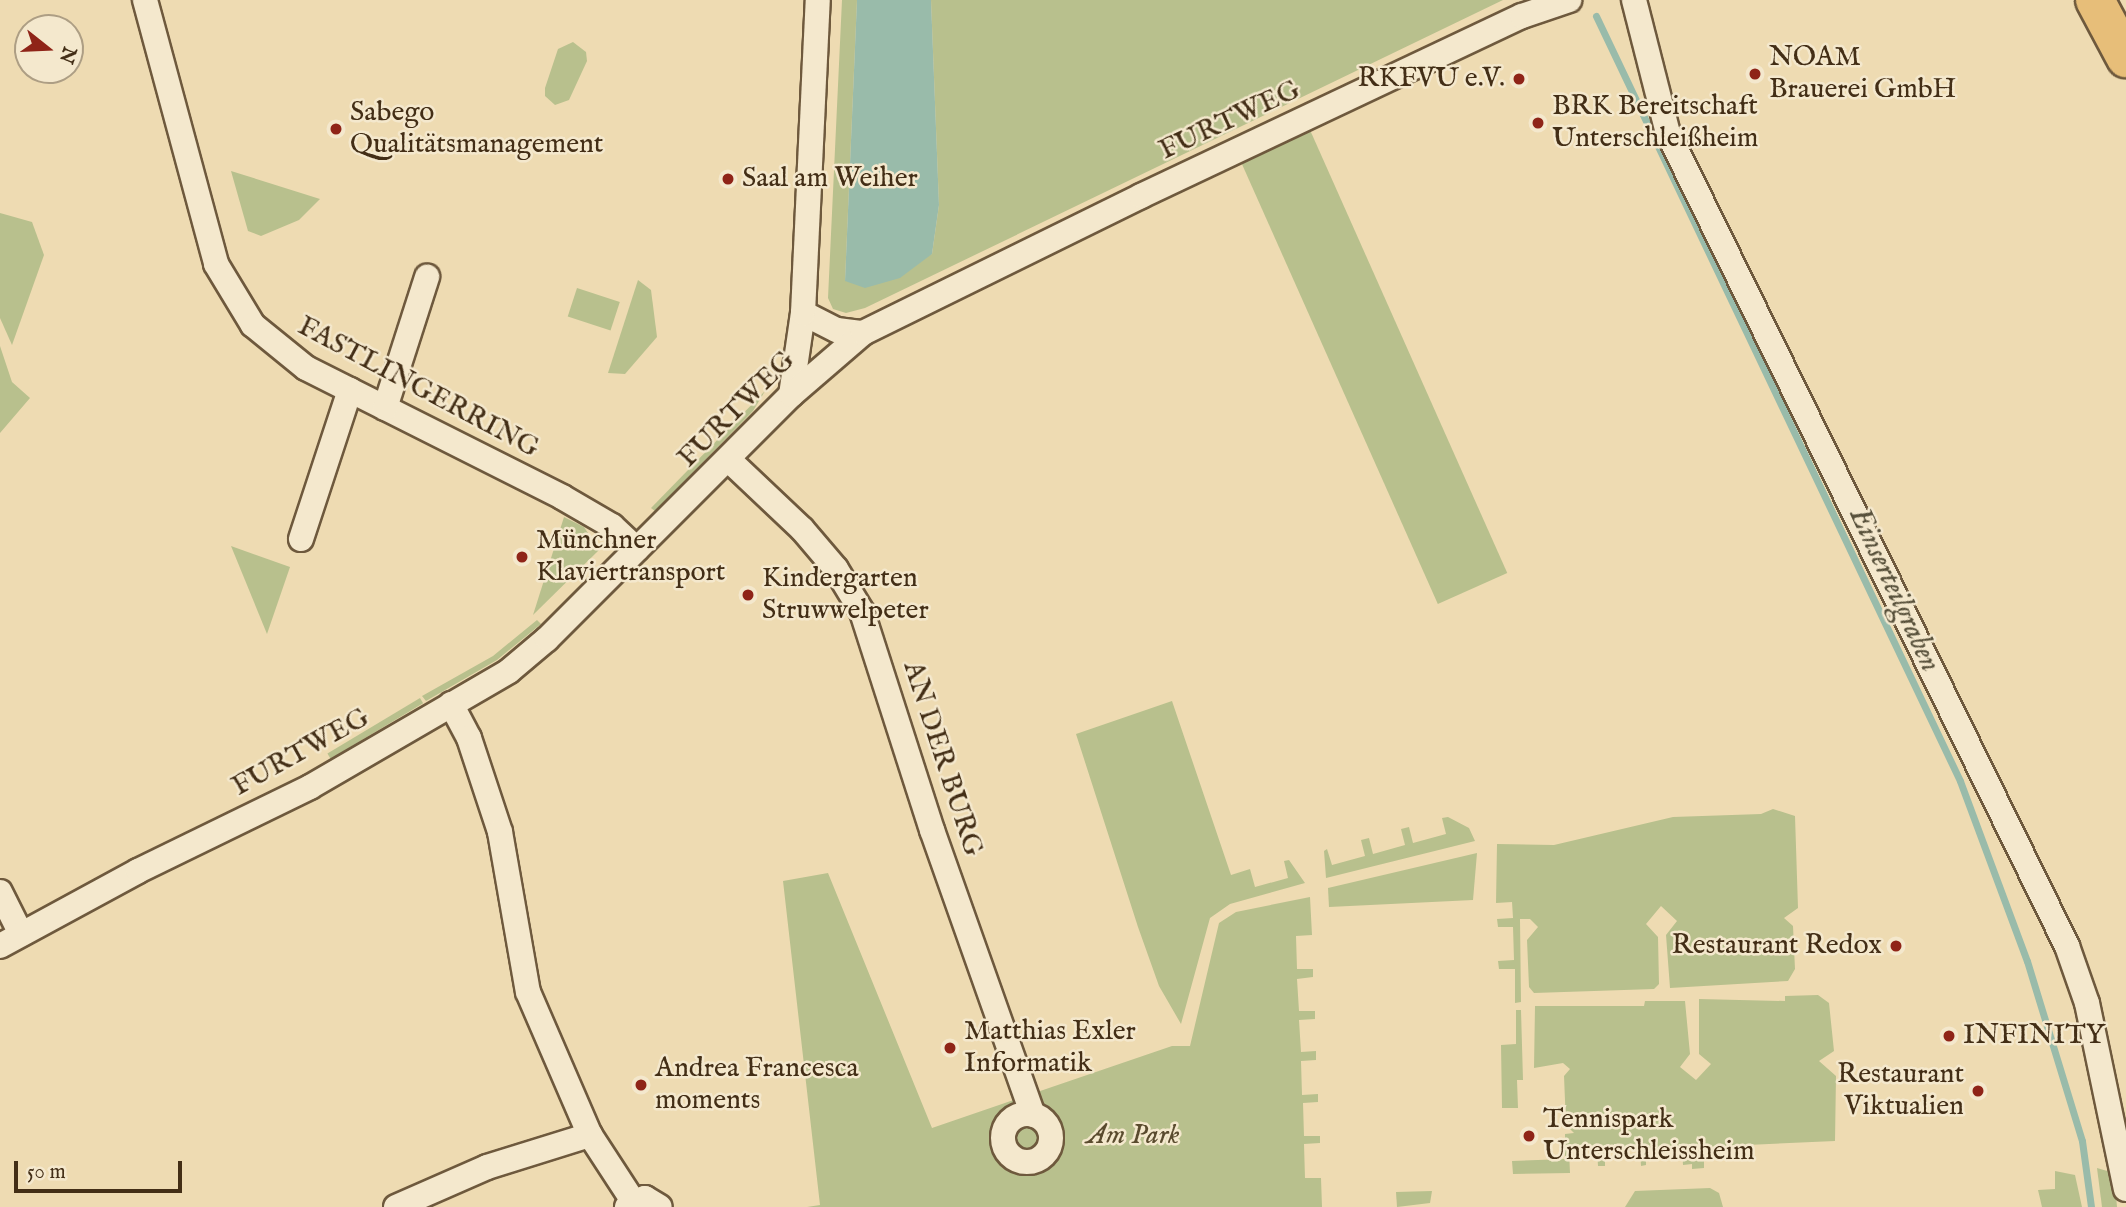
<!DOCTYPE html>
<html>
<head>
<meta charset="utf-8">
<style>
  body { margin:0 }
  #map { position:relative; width:2126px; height:1207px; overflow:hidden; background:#eedbb2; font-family:"IM FELL English",serif }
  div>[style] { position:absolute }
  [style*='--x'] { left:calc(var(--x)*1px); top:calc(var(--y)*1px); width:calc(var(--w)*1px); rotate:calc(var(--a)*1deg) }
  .green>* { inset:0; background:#b8c08d; transform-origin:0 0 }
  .water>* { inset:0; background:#9ba }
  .stream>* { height:7px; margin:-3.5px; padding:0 3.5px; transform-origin:3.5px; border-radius:3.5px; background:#9ba }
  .roads { filter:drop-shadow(2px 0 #6e593d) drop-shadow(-2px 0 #6e593d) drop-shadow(0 2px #6e593d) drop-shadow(0 -2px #6e593d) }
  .minor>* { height:24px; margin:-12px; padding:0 12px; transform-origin:12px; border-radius:12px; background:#f4e8cd }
  .minor>.ring { margin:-12px; padding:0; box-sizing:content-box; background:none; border:24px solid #f4e8cd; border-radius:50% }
  .motorway>* { height:38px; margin:-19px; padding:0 19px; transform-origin:19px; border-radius:19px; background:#e7be79 }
  .dots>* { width:19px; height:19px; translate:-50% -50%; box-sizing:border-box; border:4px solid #f4e8cd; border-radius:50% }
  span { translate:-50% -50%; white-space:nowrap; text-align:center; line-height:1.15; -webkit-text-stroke:5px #f4e8cd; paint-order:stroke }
  .poi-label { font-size:28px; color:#432e16 }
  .left { translate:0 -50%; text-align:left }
  .right { translate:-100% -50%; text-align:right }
  .street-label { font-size:28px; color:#432e16 }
  .park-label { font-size:28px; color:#5a4b2e; font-style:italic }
  .water-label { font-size:30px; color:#58513b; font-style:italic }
  .north { position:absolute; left:14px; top:14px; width:70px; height:70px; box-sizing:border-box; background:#f4e8cd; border:2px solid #ad9e84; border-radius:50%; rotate:108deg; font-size:19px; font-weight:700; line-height:28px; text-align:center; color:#432e16 }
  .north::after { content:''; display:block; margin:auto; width:24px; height:32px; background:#8f2418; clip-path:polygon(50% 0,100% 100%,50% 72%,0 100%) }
  .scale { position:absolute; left:14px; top:1161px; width:168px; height:32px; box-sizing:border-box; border:4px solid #432e16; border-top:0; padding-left:9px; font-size:21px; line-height:24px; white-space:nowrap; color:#432e16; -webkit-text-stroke:5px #f4e8cd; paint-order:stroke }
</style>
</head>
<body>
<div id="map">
  <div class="green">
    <div style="clip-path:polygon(842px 0,857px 0,845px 281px,932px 254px,939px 205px,931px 0,1503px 0,865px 308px,846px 313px,833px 309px,828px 298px)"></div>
    <div style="clip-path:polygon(573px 42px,586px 52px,587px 61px,569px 100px,555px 105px,545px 96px,545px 88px,558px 49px)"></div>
    <div style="left:1310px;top:130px;width:485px;height:76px;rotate:66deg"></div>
    <div style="clip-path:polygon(231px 171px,320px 199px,299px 220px,261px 236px,248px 231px)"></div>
    <div style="clip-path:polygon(0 213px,32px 222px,44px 255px,12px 345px,0 318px)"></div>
    <div style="clip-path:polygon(638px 280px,651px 290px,657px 337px,625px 374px,608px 373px)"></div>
    <div style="left:577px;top:288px;width:45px;height:30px;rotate:18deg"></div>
    <div style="clip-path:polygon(0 346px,12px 382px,30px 398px,0 433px)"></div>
    <div style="clip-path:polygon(765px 391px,753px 411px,655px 511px,651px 508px)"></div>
    <div style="clip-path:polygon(564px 517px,584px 527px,599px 550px,533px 615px)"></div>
    <div style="clip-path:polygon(231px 546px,290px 567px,267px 634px)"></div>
    <div style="clip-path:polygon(537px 620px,541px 624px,497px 660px,426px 701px,422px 696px,493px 656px)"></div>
    <div style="left:420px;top:698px;width:6px;height:108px;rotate:59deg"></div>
    <div style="clip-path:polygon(1172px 701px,1231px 875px,1250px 869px,1255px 887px,1288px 878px,1284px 861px,1289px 860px,1305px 883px,1230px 904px,1210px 918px,1181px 1024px,1159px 986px,1138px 927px,1076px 734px)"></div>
    <div style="clip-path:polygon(1773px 809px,1795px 816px,1798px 908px,1784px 918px,1793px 926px,1795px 969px,1788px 981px,1670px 988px,1666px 935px,1677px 921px,1661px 906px,1646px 924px,1658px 937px,1659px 984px,1654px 989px,1534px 993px,1529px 987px,1527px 940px,1538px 927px,1530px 919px,1520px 919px,1521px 1002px,1515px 1003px,1515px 969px,1499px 969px,1498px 961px,1514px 960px,1513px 927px,1498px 927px,1497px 919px,1513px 918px,1512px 902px,1496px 903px,1497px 844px,1554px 845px,1673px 817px,1761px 814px)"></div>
    <div style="clip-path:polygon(1448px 817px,1469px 828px,1475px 841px,1326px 878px,1324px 851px,1327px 849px,1332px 865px,1365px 856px,1361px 840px,1369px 838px,1373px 854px,1405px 845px,1401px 829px,1409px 827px,1413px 843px,1446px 834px,1442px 818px)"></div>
    <div style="clip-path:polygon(1477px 853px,1473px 900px,1329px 907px,1328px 888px)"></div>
    <div style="clip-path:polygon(828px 873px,932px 1128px,1172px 1046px,1190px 1046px,1219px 923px,1236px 912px,1310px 897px,1312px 935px,1296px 936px,1297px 969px,1313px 969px,1313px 977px,1297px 979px,1299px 1011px,1315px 1011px,1315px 1019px,1299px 1020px,1301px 1052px,1316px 1051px,1316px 1060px,1301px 1061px,1302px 1095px,1318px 1094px,1318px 1102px,1303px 1103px,1304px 1136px,1320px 1136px,1320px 1143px,1304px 1144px,1305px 1178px,1321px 1178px,1322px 1207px,807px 1207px,820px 1205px,783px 881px)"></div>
    <div style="clip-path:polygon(1818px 995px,1829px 1003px,1834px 1051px,1819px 1061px,1836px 1076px,1835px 1141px,1704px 1147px,1704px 1168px,1692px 1169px,1692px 1164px,1683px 1165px,1682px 1148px,1646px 1148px,1646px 1165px,1641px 1166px,1640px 1149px,1605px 1149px,1605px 1166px,1598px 1166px,1597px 1149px,1569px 1150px,1570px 1173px,1513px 1174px,1512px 1161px,1565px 1159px,1565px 1134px,1574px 1133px,1566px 1125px,1564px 1076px,1570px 1069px,1563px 1063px,1534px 1068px,1535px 1006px,1644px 1006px,1645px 1001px,1685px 1001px,1690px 1054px,1680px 1067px,1696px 1080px,1711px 1064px,1699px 1054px,1699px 999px,1785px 1001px,1785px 996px)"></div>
    <div style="clip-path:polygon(1516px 1010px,1521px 1010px,1523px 1080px,1517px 1080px,1518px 1108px,1502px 1108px,1501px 1045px,1516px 1044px)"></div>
    <div style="clip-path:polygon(2097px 1168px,2114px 1173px,2117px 1207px,2102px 1207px)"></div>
    <div style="clip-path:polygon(2055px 1171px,2075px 1175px,2082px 1207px,2042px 1207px,2038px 1190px,2055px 1189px)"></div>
    <div style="clip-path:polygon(1710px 1188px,1719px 1193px,1723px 1207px,1625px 1207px,1635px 1191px)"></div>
    <div style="clip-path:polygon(1432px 1191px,1430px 1203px,1397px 1207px,1396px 1192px)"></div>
  </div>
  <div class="water">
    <div style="clip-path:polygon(857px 0,931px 0,939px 205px,932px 254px,900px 278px,865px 288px,845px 281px)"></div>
  </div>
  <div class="stream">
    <div style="--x:1596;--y:16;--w:847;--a:64.55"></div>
    <div style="--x:1960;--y:781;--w:192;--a:69.6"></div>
    <div style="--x:2027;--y:961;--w:188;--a:73"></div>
    <div style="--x:2082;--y:1141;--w:67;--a:82.2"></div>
  </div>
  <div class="roads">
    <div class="minor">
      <div style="--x:145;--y:0;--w:273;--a:74.9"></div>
      <div style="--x:216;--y:264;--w:71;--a:58.8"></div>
      <div style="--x:253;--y:325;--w:68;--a:39.1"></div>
      <div style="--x:306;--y:368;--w:287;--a:26.7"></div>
      <div style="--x:562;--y:497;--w:58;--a:30.1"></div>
      <div style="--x:612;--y:526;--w:34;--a:43"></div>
      <div style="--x:1634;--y:0;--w:137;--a:75.7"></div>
      <div style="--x:1668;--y:133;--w:906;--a:63.86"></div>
      <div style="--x:2067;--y:946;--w:60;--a:70.7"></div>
      <div style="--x:2087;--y:1003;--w:190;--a:78.2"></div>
      <div style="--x:803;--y:313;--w:38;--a:27"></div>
      <div style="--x:837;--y:330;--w:26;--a:7"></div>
      <div style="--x:791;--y:395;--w:83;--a:-81.7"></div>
      <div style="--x:803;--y:313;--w:313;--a:-87.3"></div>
      <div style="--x:385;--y:408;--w:138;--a:-72.2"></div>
      <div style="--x:730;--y:461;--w:99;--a:43.4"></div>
      <div style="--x:802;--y:529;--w:52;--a:49.6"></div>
      <div style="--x:836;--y:569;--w:50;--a:58.8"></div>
      <div style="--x:862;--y:612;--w:229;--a:72.2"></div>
      <div style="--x:932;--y:830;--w:302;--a:70.5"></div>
      <div style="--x:301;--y:539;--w:157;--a:-71.8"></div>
      <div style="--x:451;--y:704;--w:38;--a:62"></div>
      <div style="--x:469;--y:738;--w:99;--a:71.7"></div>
      <div style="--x:500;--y:832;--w:162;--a:80.1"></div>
      <div style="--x:528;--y:992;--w:156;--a:66.6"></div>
      <div style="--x:590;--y:1135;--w:79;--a:56.9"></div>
      <div style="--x:0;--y:892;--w:47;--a:63.4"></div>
      <div style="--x:0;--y:946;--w:157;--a:-28.5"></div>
      <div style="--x:138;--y:871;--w:191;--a:-26"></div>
      <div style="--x:310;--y:787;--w:230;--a:-30.2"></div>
      <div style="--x:509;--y:671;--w:50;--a:-40.1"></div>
      <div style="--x:547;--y:639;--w:345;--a:-45"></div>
      <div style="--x:791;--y:395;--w:95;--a:-40.7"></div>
      <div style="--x:863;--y:333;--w:310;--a:-26.2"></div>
      <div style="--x:1141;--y:196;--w:421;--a:-25.3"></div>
      <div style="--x:1522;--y:16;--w:50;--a:-18.8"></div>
      <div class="ring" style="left:1003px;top:1114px;width:24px;height:24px"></div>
      <div style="--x:396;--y:1207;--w:99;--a:-23.7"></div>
      <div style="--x:487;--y:1167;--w:108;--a:-17.3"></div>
      <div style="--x:627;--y:1207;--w:20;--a:-27"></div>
      <div style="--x:645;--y:1198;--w:17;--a:31"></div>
    </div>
    <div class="motorway">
      <div style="--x:2095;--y:0;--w:66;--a:61.9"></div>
    </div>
  </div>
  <div class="dots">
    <div style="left:1755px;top:74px;background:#8f2418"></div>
    <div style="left:1519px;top:79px;background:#8f2418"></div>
    <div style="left:1538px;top:123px;background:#8f2418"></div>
    <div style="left:336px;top:129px;background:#8f2418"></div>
    <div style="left:728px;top:179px;background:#8f2418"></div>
    <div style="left:522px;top:557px;background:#8f2418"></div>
    <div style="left:748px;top:595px;background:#8f2418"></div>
    <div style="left:1896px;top:946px;background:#8f2418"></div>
    <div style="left:1949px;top:1036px;background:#8f2418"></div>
    <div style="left:950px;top:1048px;background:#8f2418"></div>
    <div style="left:641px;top:1085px;background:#8f2418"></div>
    <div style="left:1978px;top:1091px;background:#8f2418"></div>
    <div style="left:1529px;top:1136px;background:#8f2418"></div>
  </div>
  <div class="poi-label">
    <span class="left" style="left:1769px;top:74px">NOAM<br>Brauerei GmbH</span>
    <span class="right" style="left:1505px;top:79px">RKFVU e.V.</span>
    <span class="left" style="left:1552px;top:123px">BRK Bereitschaft<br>Unterschleißheim</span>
    <span class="left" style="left:350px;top:129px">Sabego<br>Qualitätsmanagement</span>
    <span class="left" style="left:742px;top:179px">Saal am Weiher</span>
    <span class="left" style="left:536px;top:557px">Münchner<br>Klaviertransport</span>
    <span class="left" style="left:762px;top:595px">Kindergarten<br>Struwwelpeter</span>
    <span class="right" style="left:1882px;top:946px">Restaurant Redox</span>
    <span class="left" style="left:964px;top:1048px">Matthias Exler<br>Informatik</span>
    <span class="left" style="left:1963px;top:1036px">INFINITY</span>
    <span class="left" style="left:655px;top:1085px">Andrea Francesca<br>moments</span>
    <span class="right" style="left:1964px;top:1091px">Restaurant<br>Viktualien</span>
    <span class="left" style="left:1543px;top:1136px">Tennispark<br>Unterschleissheim</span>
  </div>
  <div class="street-label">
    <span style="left:1230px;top:121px;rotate:-25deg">FURTWEG</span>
    <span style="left:418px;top:388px;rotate:28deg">FASTLINGERRING</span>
    <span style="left:737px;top:410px;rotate:-45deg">FURTWEG</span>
    <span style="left:301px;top:753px;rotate:-29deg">FURTWEG</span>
    <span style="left:942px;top:759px;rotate:72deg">AN DER BURG</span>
  </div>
  <div class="park-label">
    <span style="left:1133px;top:1136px">Am Park</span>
  </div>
  <div class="water-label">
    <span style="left:1894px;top:590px;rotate:65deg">Einserteilgraben</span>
  </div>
  <div class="north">N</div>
  <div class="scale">50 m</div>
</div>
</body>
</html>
